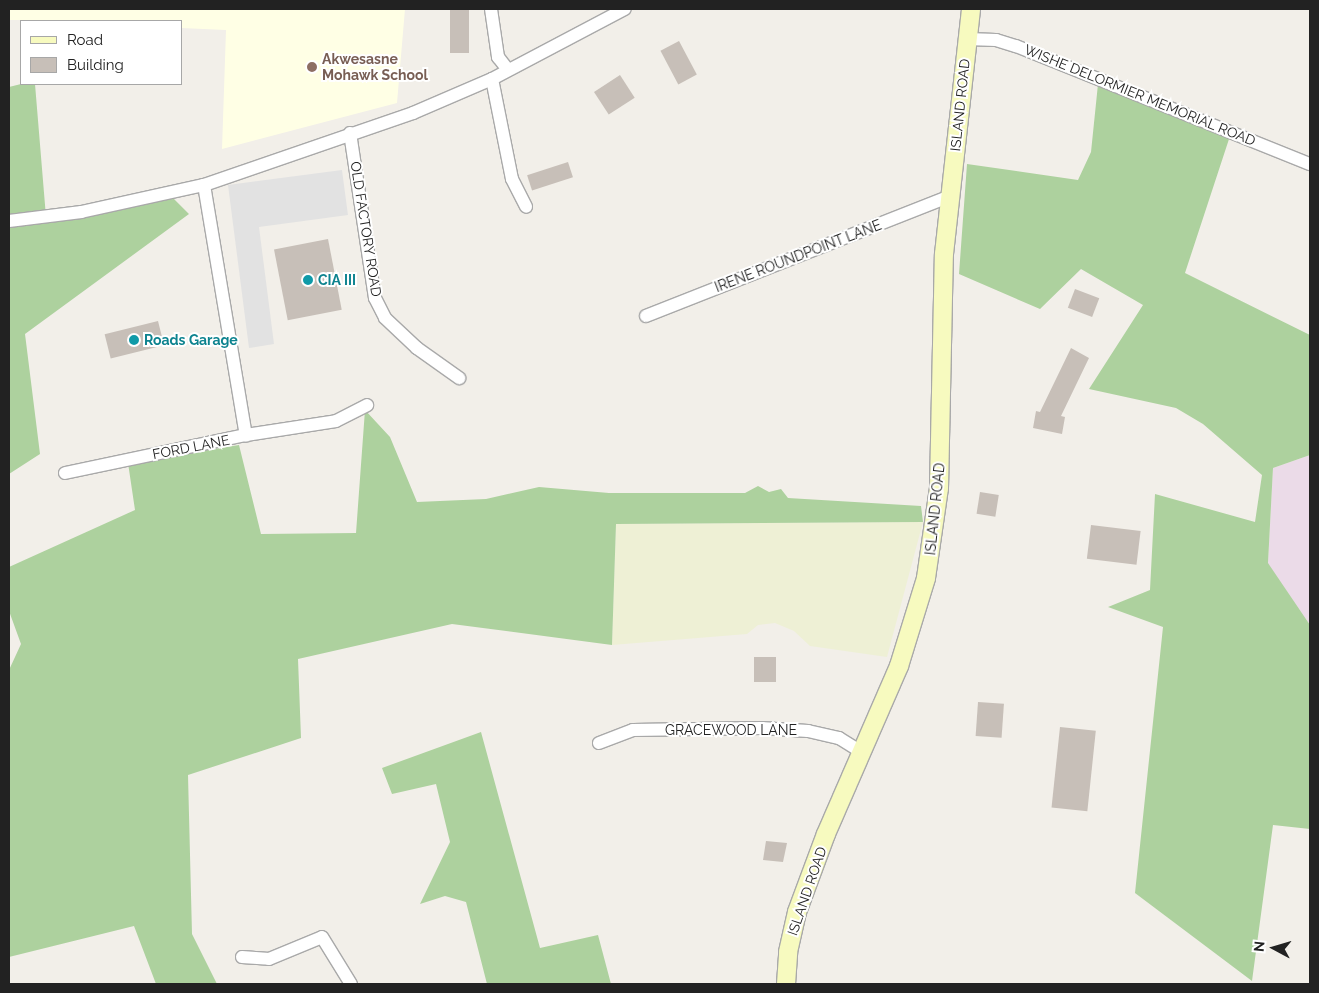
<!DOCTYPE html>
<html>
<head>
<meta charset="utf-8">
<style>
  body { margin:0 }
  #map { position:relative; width:1319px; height:993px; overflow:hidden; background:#f2efe9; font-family:Raleway,sans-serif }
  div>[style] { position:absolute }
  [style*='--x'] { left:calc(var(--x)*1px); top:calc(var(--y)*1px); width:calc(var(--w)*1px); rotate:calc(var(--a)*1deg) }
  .industrial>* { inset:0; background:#ebdbe8 }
  .education>* { inset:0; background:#ffffe5 }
  .farmland>* { inset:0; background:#eef0d5 }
  .forest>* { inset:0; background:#add19e }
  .parking>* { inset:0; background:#e2e2e2 }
  .building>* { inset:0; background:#c7bfb8; transform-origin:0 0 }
  .roads { filter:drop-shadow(1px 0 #a9a9a9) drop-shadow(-1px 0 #a9a9a9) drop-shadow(0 1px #a9a9a9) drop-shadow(0 -1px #a9a9a9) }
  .street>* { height:12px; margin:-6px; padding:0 6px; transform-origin:6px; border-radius:6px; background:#fff }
  .secondary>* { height:18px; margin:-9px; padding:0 9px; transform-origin:9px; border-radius:9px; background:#f7fabf }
  .dots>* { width:14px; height:14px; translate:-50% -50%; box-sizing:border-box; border:2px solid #fff; border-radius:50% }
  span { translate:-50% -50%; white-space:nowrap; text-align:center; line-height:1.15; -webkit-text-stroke:4px #fff; paint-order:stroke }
  .education-label { font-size:14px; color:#785e54; font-weight:700 }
  .left { translate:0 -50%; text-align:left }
  .street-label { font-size:14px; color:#222 }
  .culture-label { font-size:14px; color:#0d838f; font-weight:700 }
  .frame { position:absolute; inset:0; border:10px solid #222; pointer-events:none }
  .legend { position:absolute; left:20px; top:20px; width:162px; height:65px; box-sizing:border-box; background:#fff; border:1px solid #a7a7a7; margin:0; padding:6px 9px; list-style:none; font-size:15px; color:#222 }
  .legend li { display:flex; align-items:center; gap:10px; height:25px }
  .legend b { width:25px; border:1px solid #a7a7a7 }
  .north { position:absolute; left:1249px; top:923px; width:50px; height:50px; -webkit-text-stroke:4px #fff; paint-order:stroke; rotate:276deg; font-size:14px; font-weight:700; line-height:20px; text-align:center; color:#222 }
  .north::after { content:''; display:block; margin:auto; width:18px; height:22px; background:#222; clip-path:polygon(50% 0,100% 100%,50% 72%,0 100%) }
</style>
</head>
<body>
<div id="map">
  <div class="industrial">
    <div style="clip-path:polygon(1310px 455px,1310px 625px,1268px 564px,1273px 468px)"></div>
  </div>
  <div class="education">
    <div style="clip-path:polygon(9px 9px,405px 9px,397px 103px,222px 149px,226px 30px,181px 28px,181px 21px,9px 20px)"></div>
  </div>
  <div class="farmland">
    <div style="clip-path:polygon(923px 522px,887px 657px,810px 646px,794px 631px,775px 623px,758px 625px,747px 634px,612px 645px,616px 524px)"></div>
  </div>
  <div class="forest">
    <div style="clip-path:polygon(21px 84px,35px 84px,46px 217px,132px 201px,174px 199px,189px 214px,25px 334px,40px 454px,9px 474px,9px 87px)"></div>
    <div style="clip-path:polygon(1098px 84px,1230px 136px,1185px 273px,1310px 335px,1310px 455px,1273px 468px,1268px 563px,1310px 625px,1310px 829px,1273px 825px,1252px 981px,1135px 893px,1163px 627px,1108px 607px,1150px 590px,1155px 494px,1255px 522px,1262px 475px,1203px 424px,1176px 408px,1089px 389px,1143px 305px,1081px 269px,1040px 309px,959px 274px,967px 164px,1078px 180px,1091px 152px)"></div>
    <div style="clip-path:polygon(365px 410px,390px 437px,417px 502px,486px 499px,539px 487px,609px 493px,745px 493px,758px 486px,769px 492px,781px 489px,788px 498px,921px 506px,923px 522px,616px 524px,612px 645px,452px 624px,298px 659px,301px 738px,188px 775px,192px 934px,217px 984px,156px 984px,134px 926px,9px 957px,9px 670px,21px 644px,9px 611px,9px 567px,135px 510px,128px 463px,239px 445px,261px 534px,356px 533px)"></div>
    <div style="clip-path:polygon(481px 732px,540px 948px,598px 935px,611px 984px,487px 984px,466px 902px,445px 896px,420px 904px,450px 842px,436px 784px,392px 794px,382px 768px)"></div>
  </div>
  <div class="parking">
    <div style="clip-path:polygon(342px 170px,348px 215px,259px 227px,274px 344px,249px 348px,228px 185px)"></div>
  </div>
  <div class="building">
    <div style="left:450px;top:9px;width:19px;height:44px"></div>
    <div style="left:679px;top:41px;width:38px;height:21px;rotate:62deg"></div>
    <div style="left:620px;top:75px;width:27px;height:31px;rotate:57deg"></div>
    <div style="left:568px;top:162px;width:16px;height:43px;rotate:72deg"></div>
    <div style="left:328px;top:239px;width:72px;height:55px;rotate:79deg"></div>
    <div style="left:1075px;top:289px;width:26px;height:20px;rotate:21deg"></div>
    <div style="left:158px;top:321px;width:25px;height:55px;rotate:76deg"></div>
    <div style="clip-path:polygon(1071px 348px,1089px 358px,1061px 416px,1065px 417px,1062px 434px,1033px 428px,1036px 411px,1040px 412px)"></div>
    <div style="left:980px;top:492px;width:19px;height:22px;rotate:9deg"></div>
    <div style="left:1091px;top:525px;width:50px;height:34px;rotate:7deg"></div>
    <div style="left:754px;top:657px;width:22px;height:25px"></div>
    <div style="left:978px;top:702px;width:26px;height:34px;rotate:4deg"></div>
    <div style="left:1060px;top:727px;width:36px;height:81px;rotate:6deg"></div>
    <div style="clip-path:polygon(766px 841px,787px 843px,783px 862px,763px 860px)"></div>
  </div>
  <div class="roads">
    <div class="street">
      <div style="--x:491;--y:9;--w:49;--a:81.7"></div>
      <div style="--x:498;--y:57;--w:16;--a:52"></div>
      <div style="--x:967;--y:39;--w:29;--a:2"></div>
      <div style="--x:996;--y:40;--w:21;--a:17"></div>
      <div style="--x:1016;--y:46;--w:317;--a:21.9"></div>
      <div style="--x:492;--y:79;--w:102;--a:78.7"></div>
      <div style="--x:512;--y:179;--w:31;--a:63"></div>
      <div style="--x:350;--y:133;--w:167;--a:81.4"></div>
      <div style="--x:375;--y:298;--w:22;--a:63"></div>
      <div style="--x:385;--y:318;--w:44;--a:43.2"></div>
      <div style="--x:417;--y:348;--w:52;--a:35.5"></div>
      <div style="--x:204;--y:185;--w:254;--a:80.5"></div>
      <div style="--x:9;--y:221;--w:73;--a:-7.1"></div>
      <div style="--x:81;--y:212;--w:126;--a:-12.4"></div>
      <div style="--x:204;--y:185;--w:221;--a:-19"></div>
      <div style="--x:413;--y:113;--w:86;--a:-23.3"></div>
      <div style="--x:492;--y:79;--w:150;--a:-27.8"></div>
      <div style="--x:646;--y:316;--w:327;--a:-21.5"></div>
      <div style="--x:65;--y:473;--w:185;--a:-11.9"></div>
      <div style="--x:246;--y:435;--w:91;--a:-8.8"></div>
      <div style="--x:336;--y:421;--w:35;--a:-27"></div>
      <div style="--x:599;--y:743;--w:36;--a:-21"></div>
      <div style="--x:633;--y:730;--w:128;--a:-0.9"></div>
      <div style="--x:761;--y:728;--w:47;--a:3.7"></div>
      <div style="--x:808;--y:731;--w:32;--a:13"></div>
      <div style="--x:839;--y:738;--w:26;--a:32"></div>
      <div style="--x:242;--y:957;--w:27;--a:4"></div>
      <div style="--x:269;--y:959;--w:57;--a:-22.5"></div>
      <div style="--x:322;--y:937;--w:55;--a:58.3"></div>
    </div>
    <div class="secondary">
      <div style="--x:786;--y:984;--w:32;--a:-86"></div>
      <div style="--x:788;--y:952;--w:41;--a:-77.3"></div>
      <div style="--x:797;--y:912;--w:83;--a:-69.6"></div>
      <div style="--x:826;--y:834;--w:183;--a:-66.5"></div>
      <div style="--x:899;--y:666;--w:92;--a:-72.9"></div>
      <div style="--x:926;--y:578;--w:91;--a:-81.8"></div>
      <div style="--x:939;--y:488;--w:234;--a:-88.8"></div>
      <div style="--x:944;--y:254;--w:246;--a:-83.7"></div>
    </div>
  </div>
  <div class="dots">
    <div style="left:312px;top:67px;background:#8d6e63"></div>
    <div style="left:308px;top:280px;background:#0f9aa8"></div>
    <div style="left:134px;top:340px;background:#0f9aa8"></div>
  </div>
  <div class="education-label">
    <span class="left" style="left:322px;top:67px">Akwesasne<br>Mohawk School</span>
  </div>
  <div class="street-label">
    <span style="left:1140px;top:95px;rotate:22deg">WISHE DELORMIER MEMORIAL ROAD</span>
    <span style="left:960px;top:105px;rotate:-84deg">ISLAND ROAD</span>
    <span style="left:366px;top:229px;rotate:81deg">OLD FACTORY ROAD</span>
    <span style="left:798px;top:256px;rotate:-21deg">IRENE ROUNDPOINT LANE</span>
    <span style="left:191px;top:447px;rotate:-11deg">FORD LANE</span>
    <span style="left:935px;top:509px;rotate:-84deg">ISLAND ROAD</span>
    <span style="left:731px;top:730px">GRACEWOOD LANE</span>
    <span style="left:807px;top:891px;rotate:-71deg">ISLAND ROAD</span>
  </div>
  <div class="culture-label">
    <span class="left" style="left:318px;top:280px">CIA III</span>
    <span class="left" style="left:144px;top:340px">Roads Garage</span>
  </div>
  <div class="frame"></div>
  <ul class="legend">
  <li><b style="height:6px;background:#f7fabf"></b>Road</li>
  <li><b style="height:14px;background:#c7bfb8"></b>Building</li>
  </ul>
  <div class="north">N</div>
</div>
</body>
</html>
